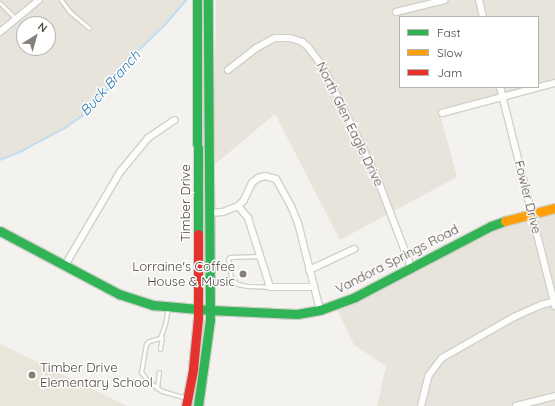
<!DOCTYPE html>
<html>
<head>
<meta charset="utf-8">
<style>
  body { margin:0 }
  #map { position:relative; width:555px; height:406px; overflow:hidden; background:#f4f2ee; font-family:Quicksand,sans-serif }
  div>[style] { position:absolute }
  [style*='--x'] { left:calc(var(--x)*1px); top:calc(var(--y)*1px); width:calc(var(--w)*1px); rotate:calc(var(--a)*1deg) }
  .residential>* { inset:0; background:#e7e4dc }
  .education>* { inset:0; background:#eae5da }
  .stream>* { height:1.5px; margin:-0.75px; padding:0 0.75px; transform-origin:0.75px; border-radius:0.75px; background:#c0ddf1 }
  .roads { filter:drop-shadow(1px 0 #d2d0cb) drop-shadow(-1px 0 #d2d0cb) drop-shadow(0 1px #d2d0cb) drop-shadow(0 -1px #d2d0cb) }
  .lane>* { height:3px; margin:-1.5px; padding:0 1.5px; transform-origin:1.5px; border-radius:1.5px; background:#fdfdfc }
  .street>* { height:6px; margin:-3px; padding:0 3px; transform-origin:3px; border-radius:3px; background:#fdfdfc }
  .fast>* { height:9px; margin:-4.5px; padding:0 4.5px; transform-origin:4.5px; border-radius:4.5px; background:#30b455 }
  .slow>* { height:9px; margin:-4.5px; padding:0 4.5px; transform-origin:4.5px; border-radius:4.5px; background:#ff9f0a }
  .jam>* { height:9px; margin:-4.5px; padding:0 4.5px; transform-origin:4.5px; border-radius:4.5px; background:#e5322d }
  .dots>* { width:11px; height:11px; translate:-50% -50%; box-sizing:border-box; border:2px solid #fff; border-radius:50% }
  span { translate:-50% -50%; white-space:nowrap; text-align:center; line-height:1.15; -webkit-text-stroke:3px #fff; paint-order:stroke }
  .street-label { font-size:13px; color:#4b4439 }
  .poi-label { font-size:13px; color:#4b4439 }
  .right { translate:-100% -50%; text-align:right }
  .left { translate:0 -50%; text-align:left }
  .water-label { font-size:14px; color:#2e7ab2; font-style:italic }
  .legend { position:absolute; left:399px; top:16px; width:140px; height:72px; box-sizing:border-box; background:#fff; border:1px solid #b7b4b0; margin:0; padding:5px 7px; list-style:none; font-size:12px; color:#4b4439 }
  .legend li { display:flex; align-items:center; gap:8px; height:20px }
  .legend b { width:20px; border:1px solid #b7b4b0 }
  .north { position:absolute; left:16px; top:16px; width:40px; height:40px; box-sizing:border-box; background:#fff; border:1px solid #b7b4b0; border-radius:50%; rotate:37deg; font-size:11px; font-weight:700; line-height:16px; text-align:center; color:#4b4439 }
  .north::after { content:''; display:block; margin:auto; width:14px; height:18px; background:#868178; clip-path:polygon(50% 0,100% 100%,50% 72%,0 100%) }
</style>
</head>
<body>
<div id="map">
  <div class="residential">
    <div style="clip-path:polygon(evenodd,0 0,187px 0,164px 26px,137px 52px,106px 92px,82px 116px,65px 128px,22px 151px,0 160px,0 0,24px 24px,48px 24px,48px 48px,24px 48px,24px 24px)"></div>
    <div style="clip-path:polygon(216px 0,555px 0,555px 80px,538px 84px,538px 17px,400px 17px,400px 87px,528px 87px,439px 110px,457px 177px,340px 240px,275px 114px,214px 165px)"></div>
    <div style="clip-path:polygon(555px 213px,555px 406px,377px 406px,386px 366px,354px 345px,337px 309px,361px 301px,490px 230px,518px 219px,529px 219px)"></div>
  </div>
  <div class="education">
    <div style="clip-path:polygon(0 344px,127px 406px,0 406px)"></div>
  </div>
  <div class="stream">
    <div style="--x:0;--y:160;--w:24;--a:-22"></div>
    <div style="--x:22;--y:151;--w:49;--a:-28.1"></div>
    <div style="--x:65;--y:128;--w:21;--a:-35"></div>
    <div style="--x:82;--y:116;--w:34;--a:-45"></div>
    <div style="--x:106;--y:92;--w:51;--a:-52.2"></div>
    <div style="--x:137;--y:52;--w:37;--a:-44"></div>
    <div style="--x:164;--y:26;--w:35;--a:-49"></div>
  </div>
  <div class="roads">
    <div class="lane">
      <div style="--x:61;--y:0;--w:15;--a:53"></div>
      <div style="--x:70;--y:12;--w:25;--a:40"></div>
      <div style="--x:0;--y:3;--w:23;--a:45"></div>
      <div style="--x:260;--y:256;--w:30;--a:178"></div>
      <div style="--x:230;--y:257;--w:3;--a:135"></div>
      <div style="--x:228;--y:259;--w:20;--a:81"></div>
      <div style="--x:231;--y:279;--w:9;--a:36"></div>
      <div style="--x:238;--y:284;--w:9;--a:13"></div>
      <div style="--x:247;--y:286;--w:23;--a:2"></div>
      <div style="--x:168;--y:307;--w:17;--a:100"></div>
      <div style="--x:165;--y:324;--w:15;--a:110"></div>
      <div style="--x:160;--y:338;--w:11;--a:165"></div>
      <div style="--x:149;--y:341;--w:4;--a:135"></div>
      <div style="--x:146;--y:344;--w:28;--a:100"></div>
      <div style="--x:141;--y:372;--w:11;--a:52"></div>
      <div style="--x:148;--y:381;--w:17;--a:36"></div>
      <div style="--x:162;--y:391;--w:25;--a:16"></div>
      <div style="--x:160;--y:349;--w:12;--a:-81"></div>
      <div style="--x:157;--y:388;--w:16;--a:-83"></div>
    </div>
    <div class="street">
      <div style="--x:479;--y:0;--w:17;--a:77"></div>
      <div style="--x:396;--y:12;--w:50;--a:-13.8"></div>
      <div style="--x:0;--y:32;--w:50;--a:-39.4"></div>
      <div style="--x:228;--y:70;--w:36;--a:-38"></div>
      <div style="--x:256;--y:48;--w:21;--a:-28"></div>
      <div style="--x:275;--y:38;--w:15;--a:0"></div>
      <div style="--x:290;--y:38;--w:13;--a:18"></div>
      <div style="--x:302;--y:42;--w:8;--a:40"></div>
      <div style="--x:308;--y:47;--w:25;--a:53"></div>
      <div style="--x:323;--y:67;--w:120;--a:63.9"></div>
      <div style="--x:376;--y:175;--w:98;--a:69.2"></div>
      <div style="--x:500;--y:87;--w:226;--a:75.9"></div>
      <div style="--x:442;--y:113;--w:117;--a:-14.9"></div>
      <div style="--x:238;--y:206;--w:16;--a:50"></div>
      <div style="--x:248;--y:218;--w:72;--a:72.3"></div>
      <div style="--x:270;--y:287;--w:44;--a:0"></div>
      <div style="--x:209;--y:213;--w:14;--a:-4"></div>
      <div style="--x:223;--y:212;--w:16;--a:-22"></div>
      <div style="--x:238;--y:206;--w:8;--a:-45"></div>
      <div style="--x:244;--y:200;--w:19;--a:-65"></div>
      <div style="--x:252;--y:183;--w:8;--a:-40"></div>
      <div style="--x:258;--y:178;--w:7;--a:-16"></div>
      <div style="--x:265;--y:176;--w:11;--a:15"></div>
      <div style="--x:276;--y:179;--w:31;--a:61"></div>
      <div style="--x:291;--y:206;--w:18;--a:68"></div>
      <div style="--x:298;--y:223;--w:90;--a:75.8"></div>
      <div style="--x:64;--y:267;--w:110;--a:-59.5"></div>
      <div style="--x:120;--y:172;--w:44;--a:-50.5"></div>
      <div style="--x:148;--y:138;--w:32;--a:-34"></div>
      <div style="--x:309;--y:270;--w:50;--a:-25"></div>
      <div style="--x:421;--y:406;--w:32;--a:-76"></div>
      <div style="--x:429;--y:375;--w:21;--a:-53"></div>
      <div style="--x:442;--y:358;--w:83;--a:-29.7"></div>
      <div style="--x:514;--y:317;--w:30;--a:-24"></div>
      <div style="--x:541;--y:305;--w:15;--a:-16"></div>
      <div style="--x:516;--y:406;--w:40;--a:-14.4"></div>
    </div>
    <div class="fast">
      <div style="--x:197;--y:0;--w:234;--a:89.8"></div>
      <div style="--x:0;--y:231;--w:135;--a:27.9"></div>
      <div style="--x:119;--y:294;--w:36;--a:18"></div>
      <div style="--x:153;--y:305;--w:57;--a:5"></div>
      <div style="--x:210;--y:310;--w:87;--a:2.6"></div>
      <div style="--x:297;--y:314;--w:23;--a:-10"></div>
      <div style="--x:320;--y:310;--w:37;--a:-20"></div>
      <div style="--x:355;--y:297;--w:153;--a:-27.6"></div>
      <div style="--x:491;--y:226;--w:15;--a:-20"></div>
      <div style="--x:198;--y:406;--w:87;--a:-82.1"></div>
      <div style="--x:210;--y:320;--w:320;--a:-90.4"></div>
    </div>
    <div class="slow">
      <div style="--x:505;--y:221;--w:52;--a:-14.6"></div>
    </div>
    <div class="jam">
      <div style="--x:186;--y:406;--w:38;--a:-79"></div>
      <div style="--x:193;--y:369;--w:51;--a:-84.4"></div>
      <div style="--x:198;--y:318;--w:84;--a:-90"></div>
    </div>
  </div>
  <div class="dots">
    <div style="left:243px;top:274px;background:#868178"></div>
    <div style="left:32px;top:375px;background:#868178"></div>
  </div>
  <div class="street-label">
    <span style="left:350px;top:124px;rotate:64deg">North Glen Eagle Drive</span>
    <span style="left:528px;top:197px;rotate:76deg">Fowler Drive</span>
    <span style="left:185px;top:203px;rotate:-90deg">Timber Drive</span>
    <span style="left:397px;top:259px;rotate:-27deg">Vandora Springs Road</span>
  </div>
  <div class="poi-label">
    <span class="right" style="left:235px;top:274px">Lorraine's Coffee<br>House &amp; Music</span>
    <span class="left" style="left:40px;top:375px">Timber Drive<br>Elementary School</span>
  </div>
  <div class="water-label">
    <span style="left:110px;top:83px;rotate:-48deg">Buck Branch</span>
  </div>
  <ul class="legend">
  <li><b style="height:5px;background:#30b455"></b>Fast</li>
  <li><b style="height:5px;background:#ff9f0a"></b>Slow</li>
  <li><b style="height:5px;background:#e5322d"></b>Jam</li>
  </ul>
  <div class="north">N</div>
</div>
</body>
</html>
